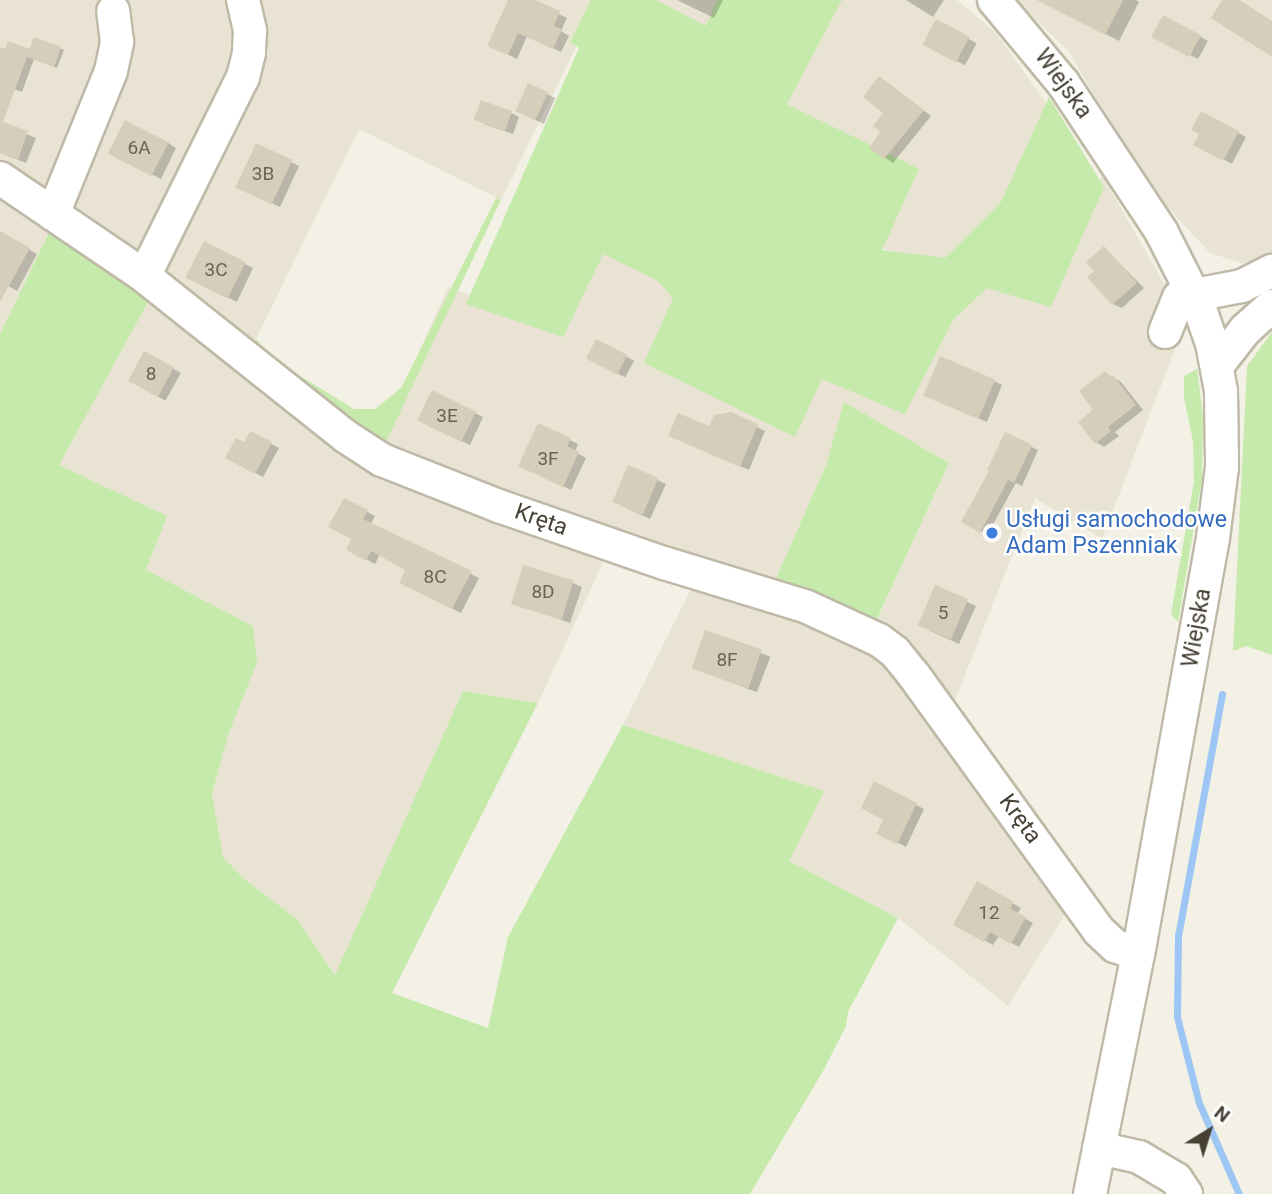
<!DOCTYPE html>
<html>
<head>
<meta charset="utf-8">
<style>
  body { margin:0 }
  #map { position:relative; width:1272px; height:1194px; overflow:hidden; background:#f3f1e5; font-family:Roboto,sans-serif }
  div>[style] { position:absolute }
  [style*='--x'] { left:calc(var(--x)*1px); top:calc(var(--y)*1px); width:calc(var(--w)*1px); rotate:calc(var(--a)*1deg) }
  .residential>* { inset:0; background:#e8e3d3 }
  .green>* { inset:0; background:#c6eaab }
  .shadow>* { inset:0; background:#0003; transform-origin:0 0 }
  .stream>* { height:7px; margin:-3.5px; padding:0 3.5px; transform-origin:3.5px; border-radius:3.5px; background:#9ec6f4 }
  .building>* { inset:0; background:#d6ceba; transform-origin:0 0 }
  .roads { filter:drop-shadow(2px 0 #bfbaa7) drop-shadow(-2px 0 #bfbaa7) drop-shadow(0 2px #bfbaa7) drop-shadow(0 -2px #bfbaa7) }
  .minor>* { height:32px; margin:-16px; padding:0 16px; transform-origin:16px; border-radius:16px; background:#fff }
  .dots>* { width:19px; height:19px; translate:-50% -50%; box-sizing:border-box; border:4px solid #fff; border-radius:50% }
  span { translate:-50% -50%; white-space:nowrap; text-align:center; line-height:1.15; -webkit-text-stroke:5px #fff; paint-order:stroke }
  .number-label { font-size:19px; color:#6a6456 }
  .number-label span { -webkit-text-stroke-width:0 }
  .street-label { font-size:23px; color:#464134 }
  .shop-label { font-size:23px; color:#366cbe }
  .left { translate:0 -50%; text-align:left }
  .north { position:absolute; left:1174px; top:1096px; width:70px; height:70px; -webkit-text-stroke:5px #fff; paint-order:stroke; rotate:38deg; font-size:19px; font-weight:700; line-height:28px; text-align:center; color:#464134 }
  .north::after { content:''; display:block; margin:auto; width:24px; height:32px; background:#464134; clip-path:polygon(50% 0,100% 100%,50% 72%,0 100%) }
</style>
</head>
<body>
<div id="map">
  <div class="residential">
    <div style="clip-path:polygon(0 0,227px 0,234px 16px,236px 56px,148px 243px,136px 250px,127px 251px,0 167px)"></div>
    <div style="clip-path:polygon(258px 0,599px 0,501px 200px,359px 129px,252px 347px,180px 290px,169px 276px,166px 260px)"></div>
    <div style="clip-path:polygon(650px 0,722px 0,708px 32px)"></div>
    <div style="clip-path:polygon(827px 0,957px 0,995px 32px,1050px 108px,1009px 213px,943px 266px,878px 247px,765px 117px)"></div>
    <div style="clip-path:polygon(1015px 0,1272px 0,1272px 256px,1242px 263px,1210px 253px,1145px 183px,1068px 50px)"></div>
    <div style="clip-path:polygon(1102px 175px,1170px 294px,1178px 341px,1102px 539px,1035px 498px,951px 710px,900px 641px,877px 620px,949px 463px,845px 403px,826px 465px,774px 583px,628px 542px,379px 443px,448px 287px,558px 328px,602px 245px,818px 368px,947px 307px,986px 278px,1048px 297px)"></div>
    <div style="clip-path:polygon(0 188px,53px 224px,0 334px)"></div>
    <div style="clip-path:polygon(154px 291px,333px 435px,606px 556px,538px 703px,463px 691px,336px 976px,297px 919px,244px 879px,223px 857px,212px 793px,253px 626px,146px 570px,167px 516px,58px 465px)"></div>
    <div style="clip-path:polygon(694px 583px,879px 647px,1070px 906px,1008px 1006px,898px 918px,788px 861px,823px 791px,623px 725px)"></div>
  </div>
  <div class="green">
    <div style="clip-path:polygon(591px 0,656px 0,706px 26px,717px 0,842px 0,787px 104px,919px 169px,882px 250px,945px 258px,1001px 202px,1049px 97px,1104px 187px,1051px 307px,987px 288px,953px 320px,905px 414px,822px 379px,795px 437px,644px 363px,673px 298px,658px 281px,603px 254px,563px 337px,466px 304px,579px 48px,570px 42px)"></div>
    <div style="clip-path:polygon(496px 198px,501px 200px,382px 450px,250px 350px,256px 339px,266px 351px,297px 374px,354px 409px,375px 409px,401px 388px)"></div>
    <div style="clip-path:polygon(53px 224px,154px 291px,59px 465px,167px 516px,146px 570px,253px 626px,257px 662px,229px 732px,212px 793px,223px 857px,244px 879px,297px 919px,335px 975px,463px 691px,538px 703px,392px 993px,488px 1028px,508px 937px,623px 725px,824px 791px,789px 861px,898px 918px,848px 1012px,846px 1026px,822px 1073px,750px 1194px,0 1194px,0 334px)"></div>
    <div style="clip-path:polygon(1272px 332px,1272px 655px,1246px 646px,1233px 651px,1247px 366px)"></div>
    <div style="clip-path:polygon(1197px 369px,1203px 415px,1202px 479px,1178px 622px,1171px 614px,1194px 481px,1193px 441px,1184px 398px,1184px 376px)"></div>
    <div style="clip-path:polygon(844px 402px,949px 463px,877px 619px,923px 660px,922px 665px,723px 565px,774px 583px,826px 465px)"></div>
  </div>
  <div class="shadow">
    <div style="clip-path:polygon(510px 0,531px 0,567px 18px,561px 31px,569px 36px,561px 52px,527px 36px,517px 59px,498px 50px)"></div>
    <div style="clip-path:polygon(677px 0,723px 0,714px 18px)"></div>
    <div style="clip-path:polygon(906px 0,944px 0,933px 17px)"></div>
    <div style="clip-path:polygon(1053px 0,1136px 0,1139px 2px,1119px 41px,1061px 10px)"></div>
    <div style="clip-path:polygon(1164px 17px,1208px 41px,1198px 59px,1162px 41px)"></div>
    <div style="left:937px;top:22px;width:45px;height:25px;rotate:28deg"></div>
    <div style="clip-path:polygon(60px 48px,64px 50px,57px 68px,34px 59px,22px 92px,0 84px,0 49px,31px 52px)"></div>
    <div style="clip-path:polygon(888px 83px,931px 116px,893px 163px,871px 148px,883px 132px)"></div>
    <div style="clip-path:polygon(529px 85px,555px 98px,544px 124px,525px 115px)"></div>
    <div style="clip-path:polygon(511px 113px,519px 117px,513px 134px,484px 124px)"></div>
    <div style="clip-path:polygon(1202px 113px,1246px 137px,1232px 164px,1196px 144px,1201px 134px)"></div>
    <div style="clip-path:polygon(0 123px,36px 138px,26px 163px,0 153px)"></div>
    <div style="clip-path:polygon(168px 143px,176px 148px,161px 179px,119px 158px)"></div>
    <div style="clip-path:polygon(291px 162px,299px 166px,280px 207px,245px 191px)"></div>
    <div style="clip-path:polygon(0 233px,37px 254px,17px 291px,0 281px)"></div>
    <div style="clip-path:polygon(205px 244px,253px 268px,237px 302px,196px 282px)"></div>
    <div style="clip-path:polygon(1104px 248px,1144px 288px,1122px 308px,1113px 304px,1097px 271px)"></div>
    <div style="left:597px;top:341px;width:42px;height:19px;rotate:28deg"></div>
    <div style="left:145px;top:353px;width:41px;height:32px;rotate:29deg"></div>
    <div style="clip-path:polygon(1105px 373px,1121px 382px,1143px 410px,1115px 432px,1119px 436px,1104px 447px,1096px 442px,1096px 410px)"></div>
    <div style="clip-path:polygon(994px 381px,1002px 385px,987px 422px,934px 400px)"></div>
    <div style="clip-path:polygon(433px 392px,483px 417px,470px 445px,427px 425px)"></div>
    <div style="clip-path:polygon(731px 414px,765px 431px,749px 470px,679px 440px,710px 428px)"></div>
    <div style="clip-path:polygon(251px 433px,279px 448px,263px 477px,227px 458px,245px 444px)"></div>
    <div style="clip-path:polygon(1005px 434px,1038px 450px,1022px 486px,1016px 483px,987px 535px,964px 521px,992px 471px)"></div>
    <div style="clip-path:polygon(570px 440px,578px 444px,575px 452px,586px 458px,571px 490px,528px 470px)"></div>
    <div style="clip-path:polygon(629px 467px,666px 484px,650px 519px,622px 506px)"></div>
    <div style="clip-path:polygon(345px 500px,375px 516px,371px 524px,479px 578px,461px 613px,409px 587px,408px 570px,380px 554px,375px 564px,348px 549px,353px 539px)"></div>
    <div style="clip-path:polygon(573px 583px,582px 587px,570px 623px,513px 603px)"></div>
    <div style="clip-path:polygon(936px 588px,976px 606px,959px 644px,928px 630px)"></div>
    <div style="left:706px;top:632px;width:69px;height:38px;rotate:21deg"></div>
    <div style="clip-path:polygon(875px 784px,924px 809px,906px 847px,879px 833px,886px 819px)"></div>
    <div style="clip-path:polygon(978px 884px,1021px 908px,1017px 914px,1033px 923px,1019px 947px,999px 936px,993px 945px,955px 924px)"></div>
  </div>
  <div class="stream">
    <div style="--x:1222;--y:694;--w:245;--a:100.3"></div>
    <div style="--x:1178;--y:935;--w:82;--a:90.7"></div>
    <div style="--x:1177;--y:1017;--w:89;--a:75.7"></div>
    <div style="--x:1199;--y:1103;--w:99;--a:66.3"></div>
  </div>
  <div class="building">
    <div style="clip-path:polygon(508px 0,535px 0,560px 11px,554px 26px,562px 29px,553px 49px,518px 33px,508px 55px,487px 46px)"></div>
    <div style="clip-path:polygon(1037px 0,1123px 0,1105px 35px)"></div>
    <div style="clip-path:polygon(1222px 0,1240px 0,1272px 21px,1272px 57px,1211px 18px)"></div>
    <div style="left:1163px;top:15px;width:43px;height:25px;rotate:28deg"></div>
    <div style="left:936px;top:19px;width:38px;height:29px;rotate:28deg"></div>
    <div style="left:34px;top:37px;width:29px;height:21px;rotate:20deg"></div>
    <div style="clip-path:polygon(8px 41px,30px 49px,3px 122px,28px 131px,18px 160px,0 153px,0 47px,5px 49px)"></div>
    <div style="clip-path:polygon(879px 76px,924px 110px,884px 159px,869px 148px,880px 132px,873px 126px,883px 113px,863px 97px)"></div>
    <div style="left:528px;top:83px;width:22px;height:31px;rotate:24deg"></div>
    <div style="left:481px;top:100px;width:33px;height:21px;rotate:20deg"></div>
    <div style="clip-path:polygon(1201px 111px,1239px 131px,1223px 161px,1193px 145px,1199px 134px,1191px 130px)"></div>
    <div style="left:125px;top:120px;width:49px;height:38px;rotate:27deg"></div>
    <div style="left:256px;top:143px;width:40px;height:49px;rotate:25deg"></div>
    <div style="clip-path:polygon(0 231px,30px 248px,0 302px)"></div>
    <div style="left:204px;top:241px;width:47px;height:41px;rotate:27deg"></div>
    <div style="clip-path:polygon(1104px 246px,1137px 283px,1112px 305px,1087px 277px,1094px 271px,1086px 262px)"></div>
    <div style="left:596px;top:339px;width:35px;height:22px;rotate:27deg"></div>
    <div style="left:144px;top:351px;width:34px;height:34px;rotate:28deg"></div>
    <div style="left:940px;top:356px;width:60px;height:43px;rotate:23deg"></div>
    <div style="clip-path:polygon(1105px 371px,1110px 377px,1113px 375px,1136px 405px,1108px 427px,1111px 431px,1095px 444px,1078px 422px,1093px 410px,1079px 391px)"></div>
    <div style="left:432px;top:390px;width:49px;height:34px;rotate:26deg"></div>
    <div style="clip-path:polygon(731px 412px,758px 424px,740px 467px,668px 436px,678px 413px,709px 426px,714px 415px)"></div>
    <div style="clip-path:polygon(538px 423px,571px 438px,567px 446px,579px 452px,563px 487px,518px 466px)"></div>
    <div style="clip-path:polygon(250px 431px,272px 442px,255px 474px,225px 458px,236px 438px,244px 442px)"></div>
    <div style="clip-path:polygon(1005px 432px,1032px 445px,1014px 483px,1008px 480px,980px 533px,961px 522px,989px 471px,987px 470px)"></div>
    <div style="left:628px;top:465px;width:33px;height:40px;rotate:23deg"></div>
    <div style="clip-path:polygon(344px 498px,368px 510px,363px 519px,472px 571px,452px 609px,399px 583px,405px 570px,371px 551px,366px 561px,346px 550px,351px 539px,328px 527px)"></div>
    <div style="left:523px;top:565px;width:53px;height:41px;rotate:17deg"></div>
    <div style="left:935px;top:585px;width:36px;height:44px;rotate:23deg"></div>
    <div style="left:705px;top:630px;width:60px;height:41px;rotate:19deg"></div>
    <div style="clip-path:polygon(874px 781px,917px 803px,897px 844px,876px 834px,883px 820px,861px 808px)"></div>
    <div style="clip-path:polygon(977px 881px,1014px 902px,1010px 908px,1026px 917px,1011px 944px,990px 932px,984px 942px,953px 925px)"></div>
  </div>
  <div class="roads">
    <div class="minor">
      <div style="--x:243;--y:0;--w:32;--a:77"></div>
      <div style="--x:250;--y:31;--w:22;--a:93"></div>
      <div style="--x:249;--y:53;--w:25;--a:104"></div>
      <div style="--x:243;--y:77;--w:222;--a:116.4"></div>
      <div style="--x:144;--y:276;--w:257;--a:38.5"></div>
      <div style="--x:345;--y:436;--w:44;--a:33"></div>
      <div style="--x:382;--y:460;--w:126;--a:21.5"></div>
      <div style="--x:499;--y:506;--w:175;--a:19.1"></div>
      <div style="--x:664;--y:563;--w:147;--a:17"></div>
      <div style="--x:805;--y:606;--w:81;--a:24.7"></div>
      <div style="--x:879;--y:640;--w:20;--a:37"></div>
      <div style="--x:895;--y:652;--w:28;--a:51"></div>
      <div style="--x:913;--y:674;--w:317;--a:54.1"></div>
      <div style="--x:1099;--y:931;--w:22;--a:43"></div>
      <div style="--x:1115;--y:946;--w:24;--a:19"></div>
      <div style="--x:994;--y:0;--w:108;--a:50.3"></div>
      <div style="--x:1063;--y:83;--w:178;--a:56.5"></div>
      <div style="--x:1161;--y:231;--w:84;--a:63.1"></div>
      <div style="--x:1199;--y:306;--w:39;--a:71"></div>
      <div style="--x:1212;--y:343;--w:49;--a:79.4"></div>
      <div style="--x:1221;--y:391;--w:76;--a:89.2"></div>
      <div style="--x:1222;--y:467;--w:72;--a:97.2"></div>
      <div style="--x:1213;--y:538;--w:423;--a:100.2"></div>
      <div style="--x:1138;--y:954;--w:245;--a:101.3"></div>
      <div style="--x:0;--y:178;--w:174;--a:34.2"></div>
      <div style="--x:53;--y:214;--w:154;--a:-67.9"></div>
      <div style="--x:111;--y:71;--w:30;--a:-78"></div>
      <div style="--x:117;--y:42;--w:31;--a:-97"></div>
      <div style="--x:1165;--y:332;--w:37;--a:-68"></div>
      <div style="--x:1179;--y:298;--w:64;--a:-10.8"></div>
      <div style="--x:1242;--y:286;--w:34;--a:-27"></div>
      <div style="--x:1217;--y:366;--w:46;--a:-52.1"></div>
      <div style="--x:1245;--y:330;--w:36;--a:-42"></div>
      <div style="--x:1099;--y:1148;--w:41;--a:12.7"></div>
      <div style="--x:1139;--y:1157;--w:43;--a:30.7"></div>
      <div style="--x:1176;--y:1179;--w:18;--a:56"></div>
    </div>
  </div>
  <div class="dots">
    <div style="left:992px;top:533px;background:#3f7fe0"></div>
  </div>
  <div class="number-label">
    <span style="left:139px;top:148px">6A</span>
    <span style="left:263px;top:174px">3B</span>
    <span style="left:216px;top:270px">3C</span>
    <span style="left:151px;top:374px">8</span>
    <span style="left:447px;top:416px">3E</span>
    <span style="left:548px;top:459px">3F</span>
    <span style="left:435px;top:577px">8C</span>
    <span style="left:543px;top:592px">8D</span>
    <span style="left:943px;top:613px">5</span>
    <span style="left:727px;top:660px">8F</span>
    <span style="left:989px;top:913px">12</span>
  </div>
  <div class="street-label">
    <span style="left:1063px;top:84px;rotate:54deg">Wiejska</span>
    <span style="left:541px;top:520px;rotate:19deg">Kręta</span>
    <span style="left:1197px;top:628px;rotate:-80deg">Wiejska</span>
    <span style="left:1020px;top:819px;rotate:54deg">Kręta</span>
  </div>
  <div class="shop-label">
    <span class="left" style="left:1006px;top:533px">Usługi samochodowe<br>Adam Pszenniak</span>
  </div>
  <div class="north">N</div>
</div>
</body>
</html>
